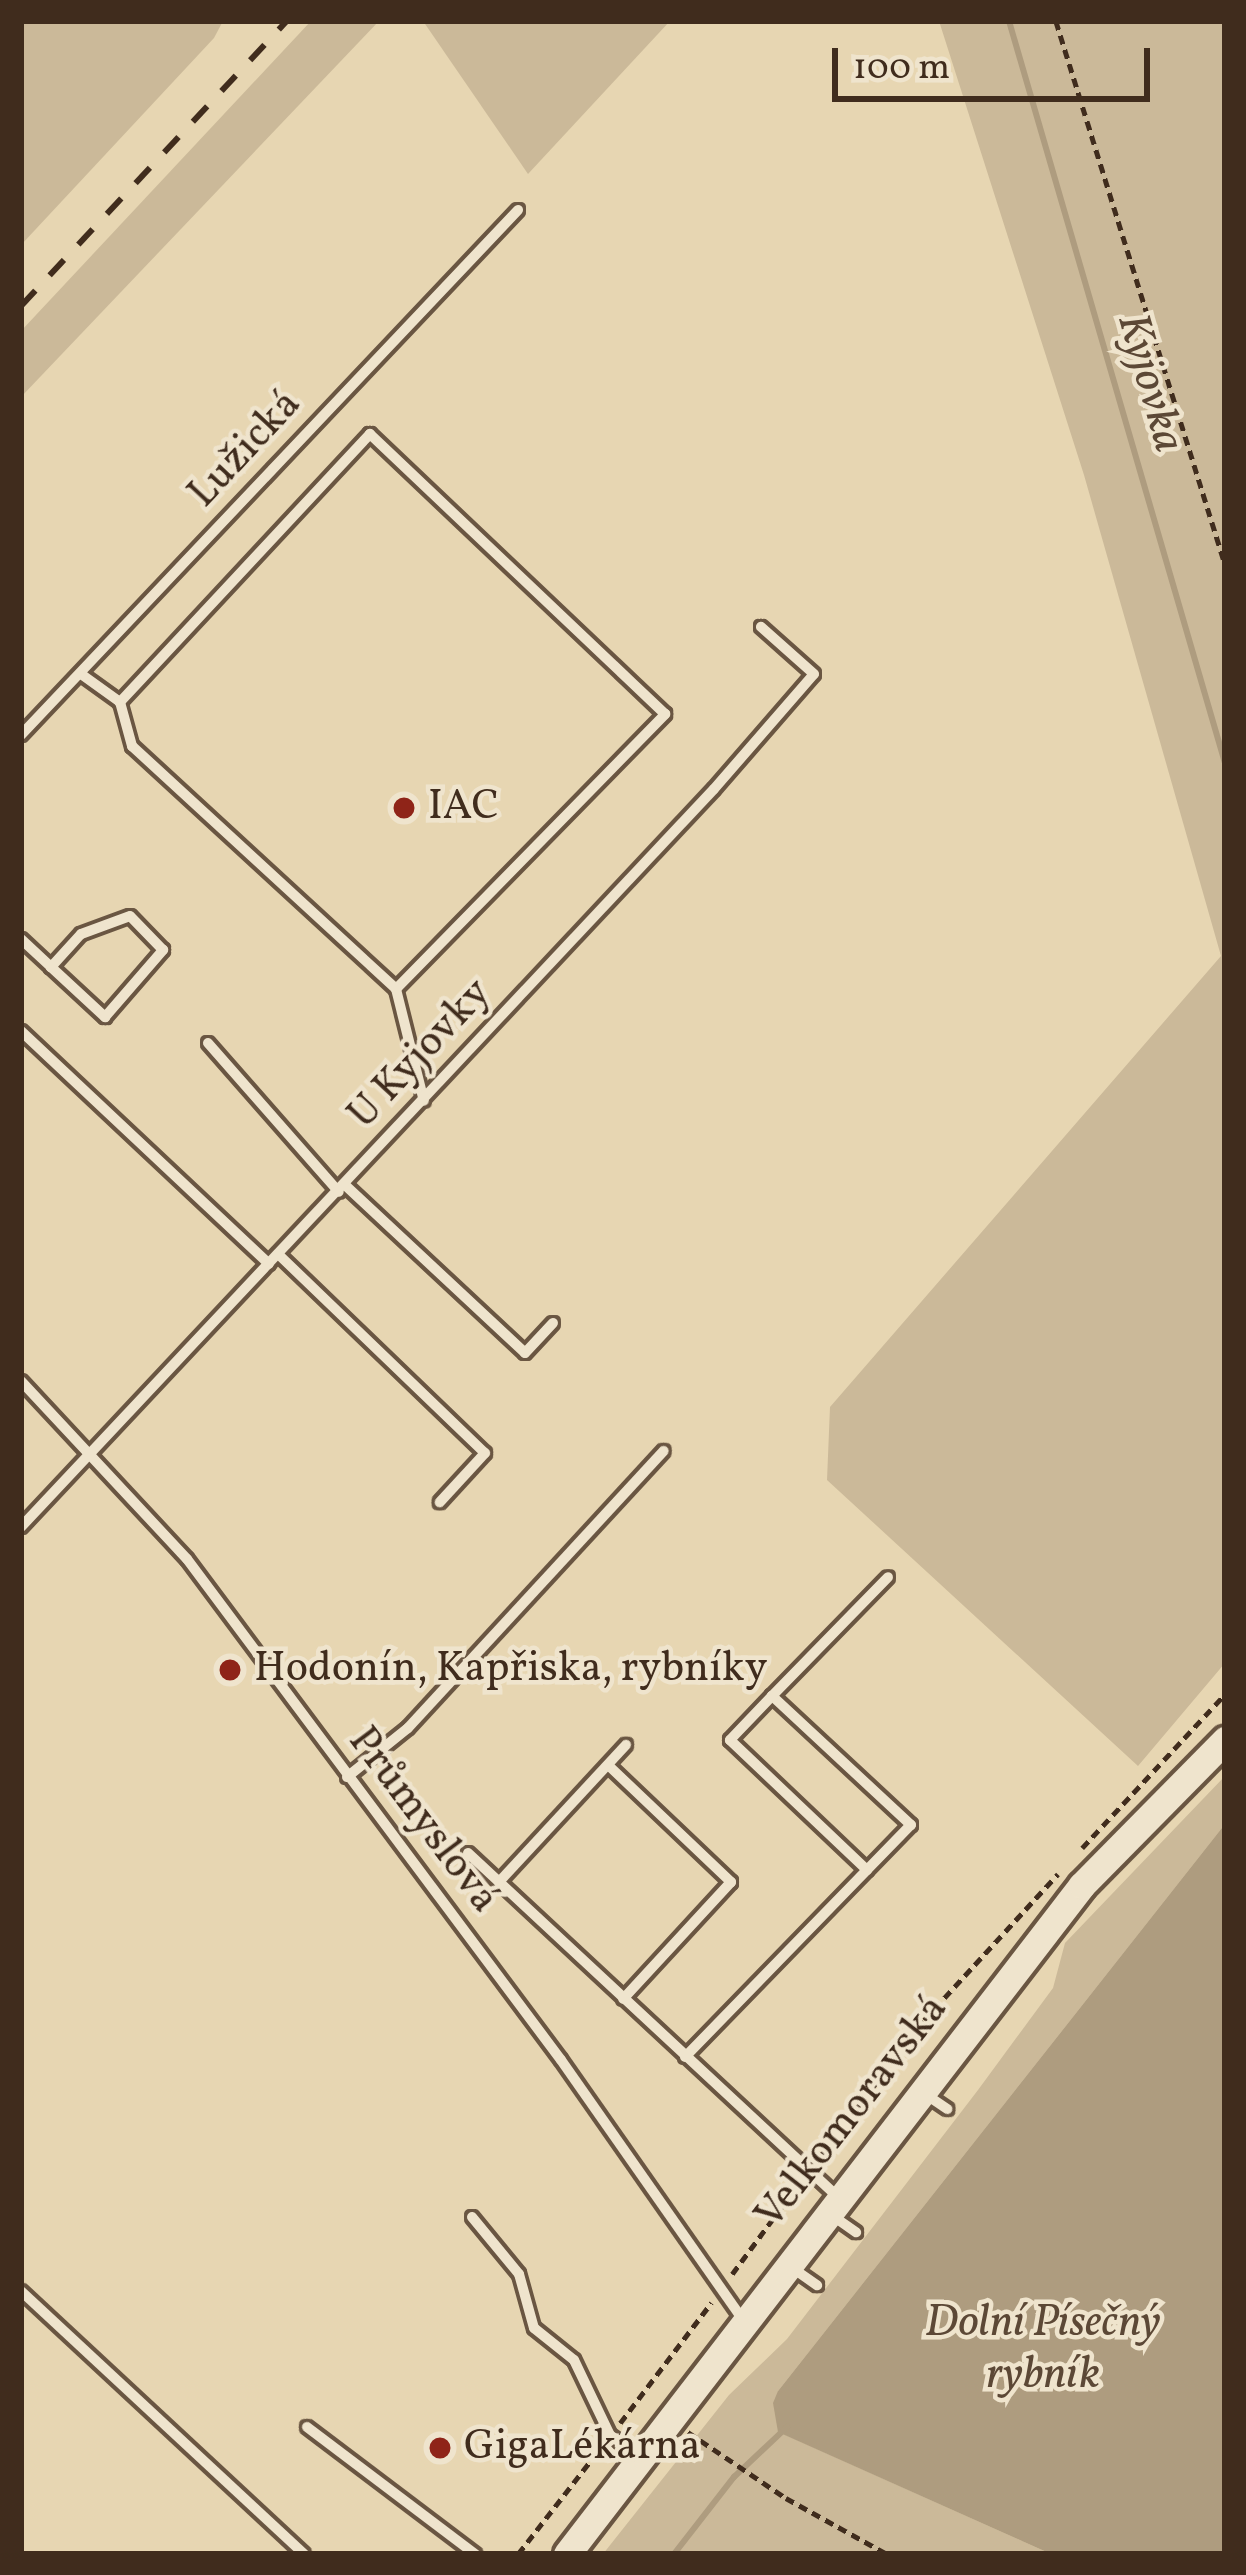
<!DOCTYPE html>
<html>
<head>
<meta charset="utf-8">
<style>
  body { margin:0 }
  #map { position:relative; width:1246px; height:2575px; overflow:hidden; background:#e7d6b2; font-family:Vollkorn,serif }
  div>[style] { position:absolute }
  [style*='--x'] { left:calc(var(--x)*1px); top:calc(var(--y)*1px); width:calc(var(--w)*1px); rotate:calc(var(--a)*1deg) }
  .green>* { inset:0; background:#cbb999 }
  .water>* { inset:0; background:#ae9c7f }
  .stream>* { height:6px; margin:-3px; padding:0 3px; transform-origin:3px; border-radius:3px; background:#ae9c7f }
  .path>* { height:4.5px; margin-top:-2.25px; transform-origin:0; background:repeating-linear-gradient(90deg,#402c1d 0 9px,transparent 0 15px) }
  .roads { filter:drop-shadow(3px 0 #6a5642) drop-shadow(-3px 0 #6a5642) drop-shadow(0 3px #6a5642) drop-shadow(0 -3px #6a5642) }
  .service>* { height:10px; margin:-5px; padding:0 5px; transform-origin:5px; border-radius:5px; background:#efe4cd }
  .tertiary>* { height:27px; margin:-13.5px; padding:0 13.5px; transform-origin:13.5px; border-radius:13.5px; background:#efe4cd }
  .rail>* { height:6px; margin-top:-3px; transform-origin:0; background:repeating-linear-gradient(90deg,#402c1d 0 21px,transparent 0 42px) }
  .dots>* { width:33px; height:33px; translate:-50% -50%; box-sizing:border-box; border:6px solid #efe4cd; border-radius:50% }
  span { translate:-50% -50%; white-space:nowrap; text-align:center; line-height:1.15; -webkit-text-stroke:9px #efe4cd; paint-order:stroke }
  .street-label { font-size:42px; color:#402c1d }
  .poi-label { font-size:42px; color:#402c1d }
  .left { translate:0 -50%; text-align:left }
  .water-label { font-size:45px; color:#5c4836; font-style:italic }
  .frame { position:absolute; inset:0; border:24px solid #402c1d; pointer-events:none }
  .scale { position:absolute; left:832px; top:48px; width:318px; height:54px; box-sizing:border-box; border:6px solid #402c1d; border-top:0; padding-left:15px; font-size:36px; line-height:42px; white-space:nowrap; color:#402c1d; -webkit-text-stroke:9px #efe4cd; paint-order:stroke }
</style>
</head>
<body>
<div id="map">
  <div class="green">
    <div style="clip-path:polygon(21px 21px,223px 21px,214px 38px,21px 245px)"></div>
    <div style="clip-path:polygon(311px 21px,379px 21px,21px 397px,21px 331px)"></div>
    <div style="clip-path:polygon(423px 21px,670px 21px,528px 174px)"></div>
    <div style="clip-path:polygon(939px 21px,1225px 21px,1225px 1663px,1138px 1766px,827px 1480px,830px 1407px,1221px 956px,1084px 475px)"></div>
    <div style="clip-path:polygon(1225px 1776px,1225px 1824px,778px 2391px,779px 2432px,1051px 2554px,603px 2554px,729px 2395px,787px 2339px,978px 2090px,1053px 1988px,1065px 1943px)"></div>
  </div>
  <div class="water">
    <div style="clip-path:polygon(1225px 1824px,1225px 2554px,1051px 2554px,778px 2432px,773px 2403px,778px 2391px)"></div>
  </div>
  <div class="stream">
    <div style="--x:1009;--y:21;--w:773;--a:73.77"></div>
    <div style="--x:674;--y:2554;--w:98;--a:-52.1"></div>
    <div style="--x:734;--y:2477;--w:73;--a:-43.3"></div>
  </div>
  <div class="path">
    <div style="--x:1056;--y:21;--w:569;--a:72.71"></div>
    <div style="--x:1082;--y:1848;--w:210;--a:-47.1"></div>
    <div style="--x:818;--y:2159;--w:175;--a:-52.7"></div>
    <div style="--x:924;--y:2020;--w:198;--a:-47.5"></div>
    <div style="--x:732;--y:2274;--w:114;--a:-53.5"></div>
    <div style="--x:620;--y:2423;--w:151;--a:-52.8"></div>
    <div style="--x:688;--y:2432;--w:118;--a:34"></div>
    <div style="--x:786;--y:2498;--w:115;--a:29"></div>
    <div style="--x:518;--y:2554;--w:137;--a:-52.1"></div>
  </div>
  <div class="roads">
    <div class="service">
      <div style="--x:81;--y:674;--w:48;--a:35.7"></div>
      <div style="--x:21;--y:735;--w:723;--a:-46.57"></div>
      <div style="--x:21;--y:939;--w:41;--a:43"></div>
      <div style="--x:51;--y:967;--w:74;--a:42.8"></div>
      <div style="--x:105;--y:1017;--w:89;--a:-49.1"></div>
      <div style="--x:163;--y:950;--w:47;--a:-134.1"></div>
      <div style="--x:130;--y:916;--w:52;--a:159.8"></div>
      <div style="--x:81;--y:934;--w:45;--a:132.3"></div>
      <div style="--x:396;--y:989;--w:385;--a:-45.6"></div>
      <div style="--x:665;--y:714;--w:407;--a:-136.5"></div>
      <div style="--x:370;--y:434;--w:367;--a:133"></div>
      <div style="--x:120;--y:702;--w:46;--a:74.7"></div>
      <div style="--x:132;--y:746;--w:359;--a:42.6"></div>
      <div style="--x:396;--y:989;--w:115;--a:76"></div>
      <div style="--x:21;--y:1031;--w:340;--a:43.2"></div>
      <div style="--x:208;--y:1043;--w:198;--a:48.7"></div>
      <div style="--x:345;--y:1185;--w:246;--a:43"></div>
      <div style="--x:525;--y:1353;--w:41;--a:-47"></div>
      <div style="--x:278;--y:1254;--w:287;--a:43.9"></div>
      <div style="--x:485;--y:1453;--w:67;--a:132.6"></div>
      <div style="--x:21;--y:1381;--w:243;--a:47"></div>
      <div style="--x:187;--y:1559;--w:625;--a:53.26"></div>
      <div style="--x:561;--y:2060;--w:319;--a:55"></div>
      <div style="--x:21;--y:1527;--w:1012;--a:-46.8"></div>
      <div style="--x:714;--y:789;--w:152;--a:-49"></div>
      <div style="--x:814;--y:674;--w:71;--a:-138.4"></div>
      <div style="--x:772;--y:1696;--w:61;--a:133.7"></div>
      <div style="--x:730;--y:1740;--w:189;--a:43.5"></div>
      <div style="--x:608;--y:1765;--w:170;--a:43.6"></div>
      <div style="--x:731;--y:1882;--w:159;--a:132.7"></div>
      <div style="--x:347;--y:1777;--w:78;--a:-38.8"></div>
      <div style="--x:408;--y:1728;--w:377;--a:-47.3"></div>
      <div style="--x:468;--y:1853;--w:507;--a:42.92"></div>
      <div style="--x:499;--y:1882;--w:187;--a:-47.2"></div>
      <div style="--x:685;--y:2057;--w:324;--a:-45.8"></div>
      <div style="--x:911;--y:1825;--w:190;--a:-137.1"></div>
      <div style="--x:772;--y:1696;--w:166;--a:-45.7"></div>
      <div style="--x:925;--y:2094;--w:27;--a:34"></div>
      <div style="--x:830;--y:2214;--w:32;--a:35"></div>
      <div style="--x:472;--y:2217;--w:74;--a:50.5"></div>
      <div style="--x:519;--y:2274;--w:56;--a:74.5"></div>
      <div style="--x:534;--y:2328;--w:51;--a:38.7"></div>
      <div style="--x:574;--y:2360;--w:83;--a:64.4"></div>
      <div style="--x:610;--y:2435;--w:37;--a:36"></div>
      <div style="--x:791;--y:2267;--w:32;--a:35"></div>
      <div style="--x:21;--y:2291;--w:386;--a:42.9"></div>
      <div style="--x:307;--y:2427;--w:211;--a:37.1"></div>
    </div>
    <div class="tertiary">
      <div style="--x:567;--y:2554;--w:844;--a:-52.41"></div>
      <div style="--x:1082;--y:1885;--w:204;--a:-45.4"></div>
    </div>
  </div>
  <div class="rail">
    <div style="--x:21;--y:306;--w:390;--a:-47"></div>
  </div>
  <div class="dots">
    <div style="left:404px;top:808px;background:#8f2418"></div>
    <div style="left:230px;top:1670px;background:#8f2418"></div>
    <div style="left:440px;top:2448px;background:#8f2418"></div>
  </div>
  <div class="street-label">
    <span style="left:246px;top:450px;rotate:-47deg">Lužická</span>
    <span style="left:421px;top:1055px;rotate:-47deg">U Kyjovky</span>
    <span style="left:422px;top:1821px;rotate:53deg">Průmyslová</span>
    <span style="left:853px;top:2113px;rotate:-52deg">Velkomoravská</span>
  </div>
  <div class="poi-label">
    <span class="left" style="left:428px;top:808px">IAC</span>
    <span class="left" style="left:254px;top:1670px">Hodonín, Kapřiska, rybníky</span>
    <span class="left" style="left:464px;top:2448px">GigaLékárna</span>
  </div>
  <div class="water-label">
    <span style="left:1149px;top:383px;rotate:74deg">Kyjovka</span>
    <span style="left:1043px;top:2350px">Dolní Písečný<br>rybník</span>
  </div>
  <div class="frame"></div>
  <div class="scale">100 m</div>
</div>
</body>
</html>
